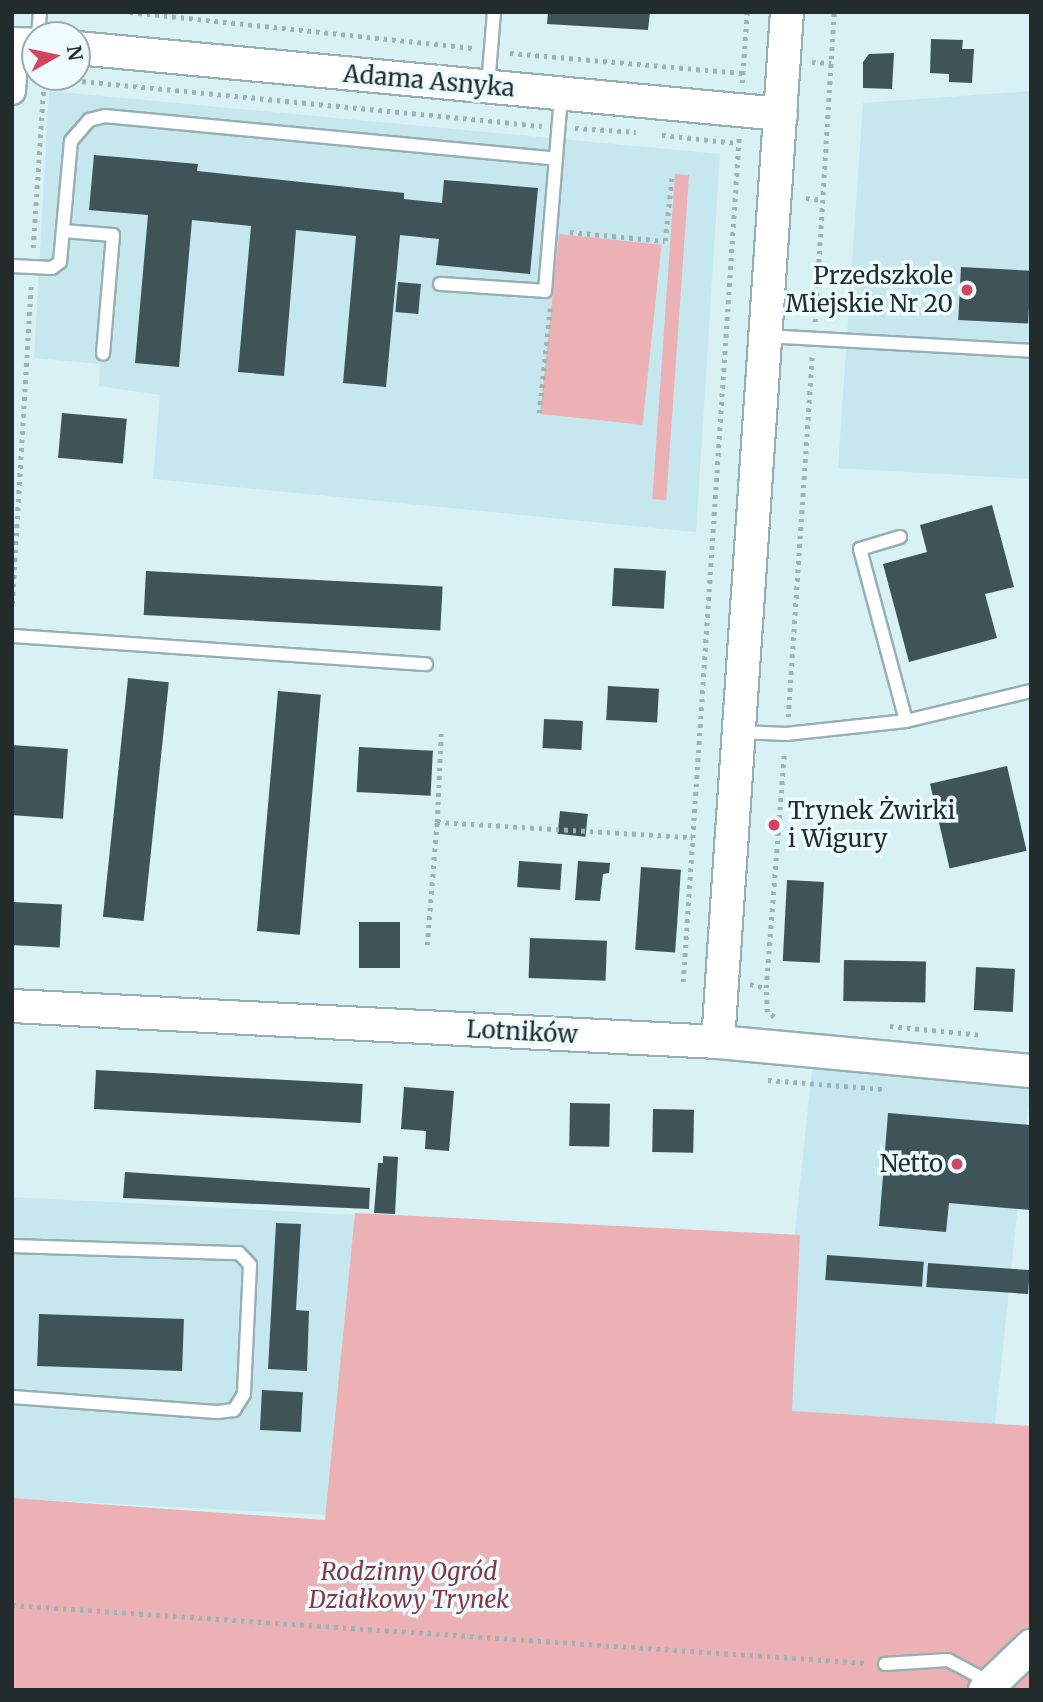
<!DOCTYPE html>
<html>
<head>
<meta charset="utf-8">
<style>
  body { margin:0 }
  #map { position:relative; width:1043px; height:1702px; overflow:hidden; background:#d8f1f5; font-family:Merriweather,serif }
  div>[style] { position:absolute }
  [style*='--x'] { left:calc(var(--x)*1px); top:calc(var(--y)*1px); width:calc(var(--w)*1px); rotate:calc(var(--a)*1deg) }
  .built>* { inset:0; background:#c5e7ed; transform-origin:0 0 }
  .green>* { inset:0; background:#ecb1b5; transform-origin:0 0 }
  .building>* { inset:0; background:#3f5458; transform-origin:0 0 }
  .path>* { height:4.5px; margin-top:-2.25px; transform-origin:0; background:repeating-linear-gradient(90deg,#9eb3b6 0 3.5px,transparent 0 8.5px) }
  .roads { filter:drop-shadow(2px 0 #97afb3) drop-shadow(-2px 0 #97afb3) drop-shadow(0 2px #97afb3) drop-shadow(0 -2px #97afb3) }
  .service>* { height:12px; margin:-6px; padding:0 6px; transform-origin:6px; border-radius:6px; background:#fff }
  .minor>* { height:26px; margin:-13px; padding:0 13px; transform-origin:13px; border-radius:13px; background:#fff }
  .tertiary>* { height:32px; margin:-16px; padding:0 16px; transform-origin:16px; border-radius:16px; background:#fff }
  .dots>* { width:19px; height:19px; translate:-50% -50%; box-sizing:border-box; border:4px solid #edfcff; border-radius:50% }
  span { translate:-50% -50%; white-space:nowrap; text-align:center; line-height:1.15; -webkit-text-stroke:7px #edfcff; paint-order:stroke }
  .street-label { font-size:24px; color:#222c2d }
  .poi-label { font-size:24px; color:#222c2d }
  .right { translate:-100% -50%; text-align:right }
  .left { translate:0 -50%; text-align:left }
  .park-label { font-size:24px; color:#873743; font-style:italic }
  .frame { position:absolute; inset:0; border:14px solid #222c2d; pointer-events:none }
  .north { position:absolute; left:21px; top:21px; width:70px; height:70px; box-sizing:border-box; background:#edfcff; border:2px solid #9ca9ab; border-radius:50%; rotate:81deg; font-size:19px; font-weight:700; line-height:28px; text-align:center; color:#222c2d }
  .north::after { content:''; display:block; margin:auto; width:24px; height:32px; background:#d5445f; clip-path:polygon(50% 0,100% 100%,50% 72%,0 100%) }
</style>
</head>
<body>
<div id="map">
  <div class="built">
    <div style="clip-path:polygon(49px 91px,720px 154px,696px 532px,153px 479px,160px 395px,99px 386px,100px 364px,34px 358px)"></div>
    <div style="clip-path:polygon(1031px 91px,1031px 479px,838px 468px,863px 103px)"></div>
    <div style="left:813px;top:1060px;width:219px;height:352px;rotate:6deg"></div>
    <div style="left:12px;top:1197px;width:343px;height:301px;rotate:3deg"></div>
  </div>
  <div class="green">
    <div style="left:675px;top:174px;width:14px;height:326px;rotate:4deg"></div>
    <div style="left:559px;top:234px;width:103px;height:181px;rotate:6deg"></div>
    <div style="clip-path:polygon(355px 1213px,800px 1235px,792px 1411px,1031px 1426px,1031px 1690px,12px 1690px,12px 1498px,325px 1520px)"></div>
  </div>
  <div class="building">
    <div style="clip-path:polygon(548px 12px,650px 12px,648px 30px,547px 24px)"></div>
    <div style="clip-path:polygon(931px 39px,963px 40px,962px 49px,974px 49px,972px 83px,949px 82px,949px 74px,930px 73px)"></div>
    <div style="clip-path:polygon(894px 53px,892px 89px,863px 88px,863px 62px,869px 54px)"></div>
    <div style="clip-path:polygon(94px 155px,198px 164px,197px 171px,404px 193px,404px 199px,442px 203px,444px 180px,538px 188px,530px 274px,436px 265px,439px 239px,400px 235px,386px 387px,343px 383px,356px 236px,296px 230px,284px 376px,238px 372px,251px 226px,192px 220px,179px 367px,135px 363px,148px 215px,89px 210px)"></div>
    <div style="left:961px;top:267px;width:70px;height:53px;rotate:3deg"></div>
    <div style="left:398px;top:282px;width:23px;height:30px;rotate:5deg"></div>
    <div style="left:62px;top:413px;width:65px;height:45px;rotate:5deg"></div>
    <div style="clip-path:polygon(992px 505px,1014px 587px,985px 594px,997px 638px,909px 662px,883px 564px,927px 552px,920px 525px)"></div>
    <div style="left:614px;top:568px;width:52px;height:38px;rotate:3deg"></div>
    <div style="left:146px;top:571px;width:297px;height:44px;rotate:3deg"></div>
    <div style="left:128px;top:678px;width:41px;height:240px;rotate:6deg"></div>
    <div style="left:608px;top:686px;width:51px;height:34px;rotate:3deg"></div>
    <div style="left:278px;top:691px;width:43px;height:241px;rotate:5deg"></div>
    <div style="left:544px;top:719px;width:39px;height:29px;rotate:3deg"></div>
    <div style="left:12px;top:745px;width:56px;height:70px;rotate:4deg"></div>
    <div style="left:359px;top:747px;width:74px;height:45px;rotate:3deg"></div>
    <div style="left:1007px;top:766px;width:87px;height:79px;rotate:77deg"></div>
    <div style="left:560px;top:811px;width:28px;height:23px;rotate:6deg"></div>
    <div style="left:519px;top:861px;width:43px;height:26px;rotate:4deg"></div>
    <div style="clip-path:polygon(578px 861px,610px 863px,609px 873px,603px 874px,600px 901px,575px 900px)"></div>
    <div style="left:641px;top:867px;width:40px;height:83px;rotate:4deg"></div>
    <div style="left:787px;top:880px;width:37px;height:81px;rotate:3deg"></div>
    <div style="left:12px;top:902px;width:50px;height:43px;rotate:3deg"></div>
    <div style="left:359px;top:922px;width:41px;height:46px"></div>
    <div style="left:530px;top:938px;width:77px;height:40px;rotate:2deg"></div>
    <div style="left:844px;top:960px;width:82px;height:41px;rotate:1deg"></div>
    <div style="left:976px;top:967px;width:39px;height:43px;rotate:3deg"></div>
    <div style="left:96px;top:1070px;width:267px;height:39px;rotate:3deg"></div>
    <div style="clip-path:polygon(404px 1087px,454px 1091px,449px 1151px,425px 1149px,426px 1131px,401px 1129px)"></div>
    <div style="left:570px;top:1103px;width:40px;height:43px;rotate:1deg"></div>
    <div style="left:653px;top:1109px;width:41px;height:43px;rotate:1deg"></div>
    <div style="clip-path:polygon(888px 1113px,1031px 1125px,1031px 1210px,949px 1203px,946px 1232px,879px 1226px)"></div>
    <div style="clip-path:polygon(383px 1156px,398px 1157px,395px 1214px,374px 1213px,378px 1163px,383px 1163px)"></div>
    <div style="clip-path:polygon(125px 1172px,370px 1188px,369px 1209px,123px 1198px)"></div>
    <div style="clip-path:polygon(276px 1223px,301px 1224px,296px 1310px,309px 1311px,307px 1371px,268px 1369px)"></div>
    <div style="left:827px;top:1255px;width:97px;height:25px;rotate:4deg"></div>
    <div style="left:928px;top:1263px;width:102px;height:24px;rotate:4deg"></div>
    <div style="left:39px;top:1314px;width:145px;height:52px;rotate:2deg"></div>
    <div style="left:262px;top:1390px;width:41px;height:40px;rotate:3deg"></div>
  </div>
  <div class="path">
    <div style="--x:130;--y:12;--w:345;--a:6"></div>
    <div style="--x:510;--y:53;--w:233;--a:4.9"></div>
    <div style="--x:812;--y:62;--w:19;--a:3"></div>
    <div style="--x:40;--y:77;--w:504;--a:5.57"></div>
    <div style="--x:742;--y:83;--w:71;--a:-86"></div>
    <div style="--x:575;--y:128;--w:61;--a:3.8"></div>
    <div style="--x:662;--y:135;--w:76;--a:6"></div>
    <div style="--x:806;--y:198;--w:16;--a:7"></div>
    <div style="--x:570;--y:232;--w:95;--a:5.4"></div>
    <div style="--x:665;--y:241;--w:66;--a:-83.9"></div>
    <div style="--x:33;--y:248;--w:171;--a:-86.3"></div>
    <div style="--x:815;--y:322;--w:311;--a:-86.5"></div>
    <div style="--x:539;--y:413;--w:105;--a:-84"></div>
    <div style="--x:12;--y:604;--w:321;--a:-86.6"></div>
    <div style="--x:788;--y:717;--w:363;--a:-86.2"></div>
    <div style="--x:437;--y:822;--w:89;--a:-87.4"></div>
    <div style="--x:427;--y:945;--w:123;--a:-85.4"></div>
    <div style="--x:437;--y:822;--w:256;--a:3.4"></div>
    <div style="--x:683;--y:982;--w:847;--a:-86.21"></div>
    <div style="--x:750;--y:984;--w:16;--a:14"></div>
    <div style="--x:774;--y:1017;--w:9;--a:-144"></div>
    <div style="--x:767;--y:1012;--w:24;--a:-92"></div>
    <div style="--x:766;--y:988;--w:236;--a:-85.6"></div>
    <div style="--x:890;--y:1026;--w:93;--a:5.5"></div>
    <div style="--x:768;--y:1080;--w:115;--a:4.5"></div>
    <div style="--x:12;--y:1605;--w:857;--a:3.88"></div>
  </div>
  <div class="roads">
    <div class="service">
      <div style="--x:38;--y:35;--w:23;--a:-85"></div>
      <div style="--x:488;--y:85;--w:73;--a:-85.3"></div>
      <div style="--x:63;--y:231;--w:50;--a:4.6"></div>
      <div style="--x:113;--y:235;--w:119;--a:94.8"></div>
      <div style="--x:12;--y:266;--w:40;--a:2.9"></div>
      <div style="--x:52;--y:268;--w:10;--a:-37"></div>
      <div style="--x:60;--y:262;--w:121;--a:-84.8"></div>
      <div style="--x:71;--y:141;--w:28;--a:-49"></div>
      <div style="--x:89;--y:120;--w:16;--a:-14"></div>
      <div style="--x:105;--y:116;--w:453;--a:5.4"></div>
      <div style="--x:440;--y:284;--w:105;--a:3.8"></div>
      <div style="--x:545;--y:291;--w:197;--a:-85.3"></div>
      <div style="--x:766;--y:336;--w:265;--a:3.2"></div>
      <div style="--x:900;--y:537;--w:42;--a:163.3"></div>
      <div style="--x:860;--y:549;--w:178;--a:75"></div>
      <div style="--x:12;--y:636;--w:415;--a:3.9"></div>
      <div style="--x:740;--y:732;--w:46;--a:2.5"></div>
      <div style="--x:786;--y:734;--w:121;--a:-6.2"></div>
      <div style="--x:906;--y:721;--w:129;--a:-13.5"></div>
      <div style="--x:12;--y:1246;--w:227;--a:1.8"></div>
      <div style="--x:239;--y:1253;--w:16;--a:47"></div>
      <div style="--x:250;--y:1265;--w:129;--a:92.7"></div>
      <div style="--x:244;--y:1394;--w:19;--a:122"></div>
      <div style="--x:234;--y:1410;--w:17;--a:173"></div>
      <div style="--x:217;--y:1412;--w:206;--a:-175.8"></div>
      <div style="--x:885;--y:1664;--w:63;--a:-3.6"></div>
      <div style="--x:948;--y:1660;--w:49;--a:28.1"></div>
    </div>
    <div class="minor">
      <div style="--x:12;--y:91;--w:47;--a:-86.3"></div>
    </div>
    <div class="tertiary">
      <div style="--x:12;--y:44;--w:23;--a:2"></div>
      <div style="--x:77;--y:48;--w:707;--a:5.36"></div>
      <div style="--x:12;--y:1006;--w:707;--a:2.92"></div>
      <div style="--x:718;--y:1042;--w:314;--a:5.3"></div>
      <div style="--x:718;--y:1042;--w:1032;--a:-86.17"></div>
      <div style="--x:985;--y:1690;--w:64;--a:-43.7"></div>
    </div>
  </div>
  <div class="dots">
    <div style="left:967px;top:290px;background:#d5445f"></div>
    <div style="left:774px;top:825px;background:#d5445f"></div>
    <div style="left:957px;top:1164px;background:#d5445f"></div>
  </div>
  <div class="street-label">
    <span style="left:429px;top:81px;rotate:5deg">Adama Asnyka</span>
    <span style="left:522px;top:1032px;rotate:3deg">Lotników</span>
  </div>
  <div class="poi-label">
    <span class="right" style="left:953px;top:290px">Przedszkole<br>Miejskie Nr 20</span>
    <span class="left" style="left:788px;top:825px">Trynek Żwirki<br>i Wigury</span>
    <span class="right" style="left:943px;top:1164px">Netto</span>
  </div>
  <div class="park-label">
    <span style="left:409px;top:1586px">Rodzinny Ogród<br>Działkowy Trynek</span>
  </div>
  <div class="frame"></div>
  <div class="north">N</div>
</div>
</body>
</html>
